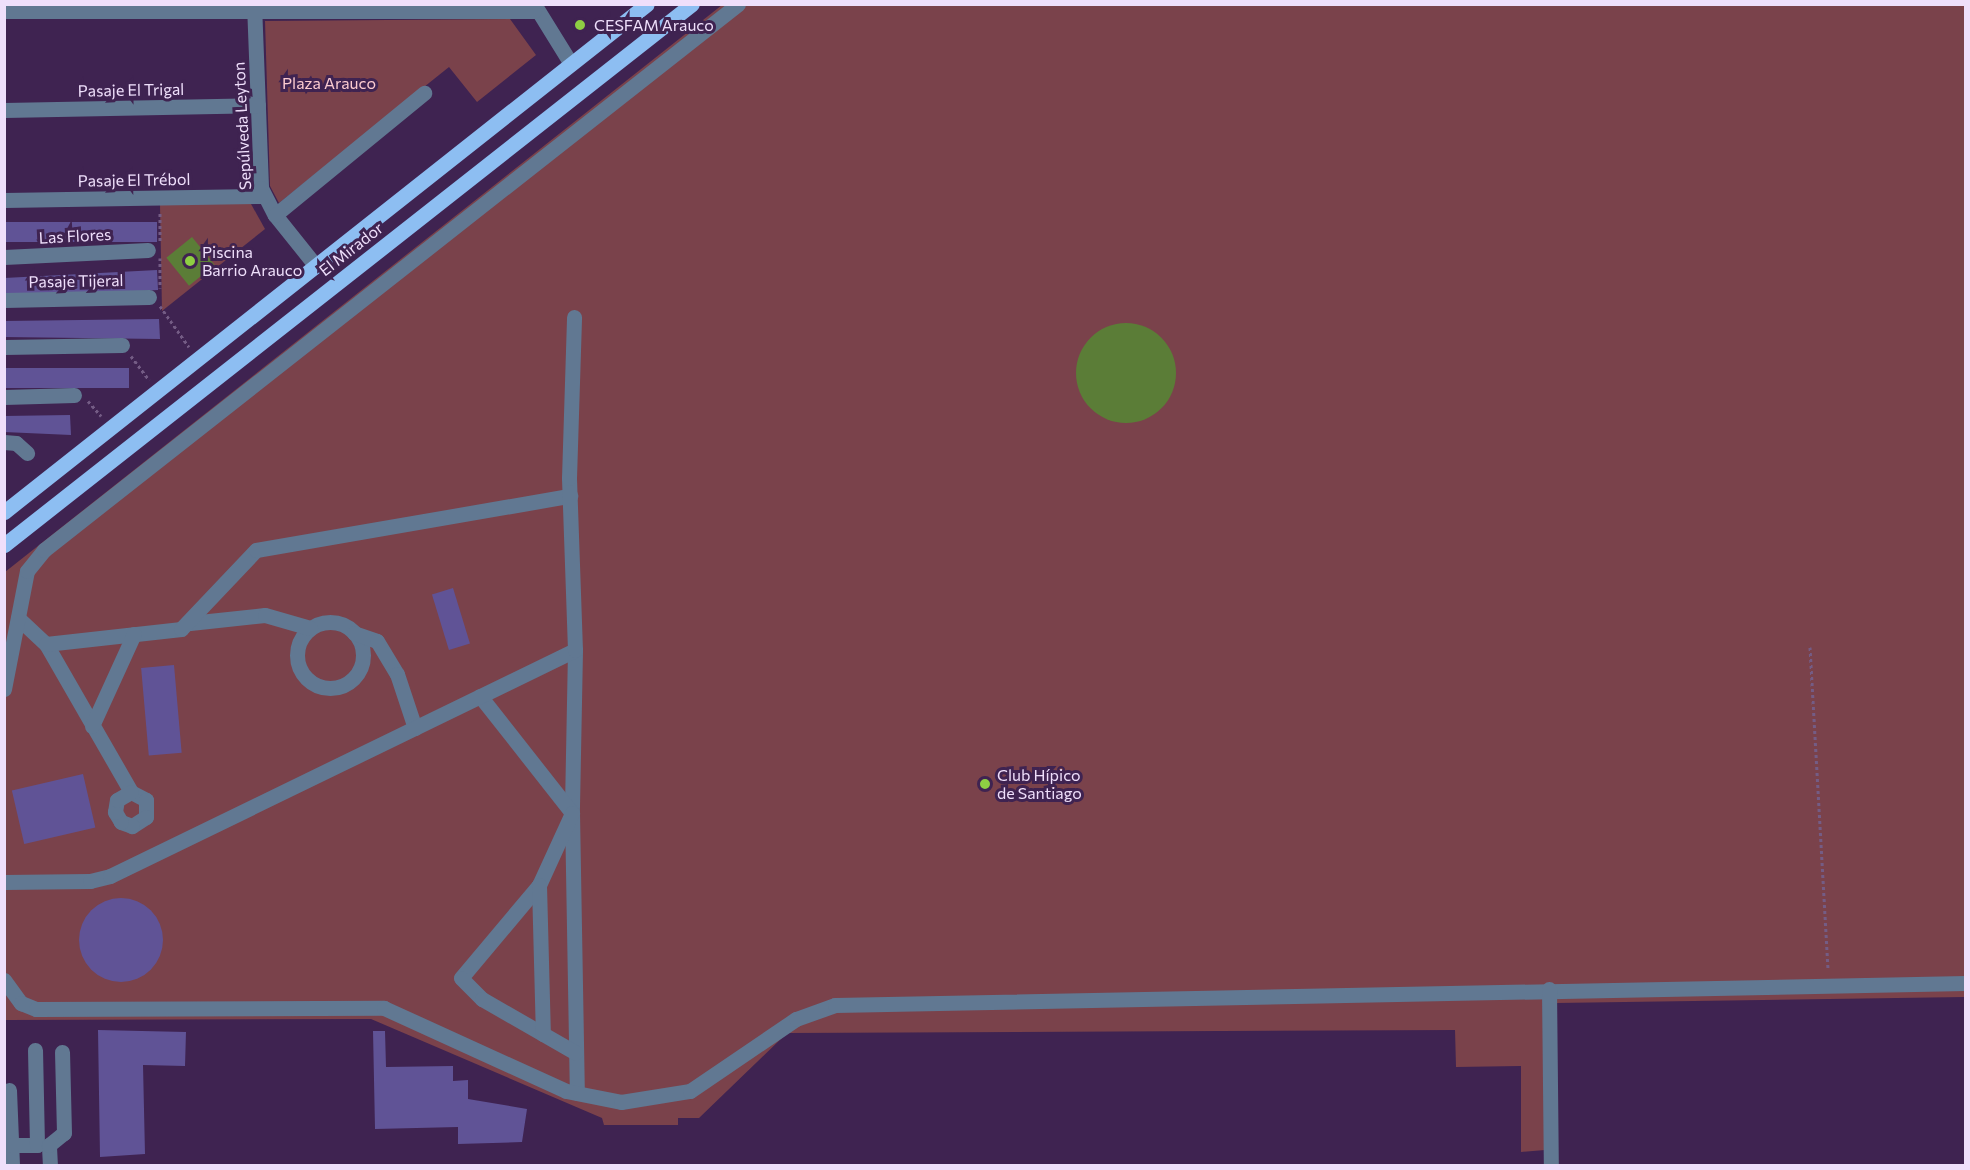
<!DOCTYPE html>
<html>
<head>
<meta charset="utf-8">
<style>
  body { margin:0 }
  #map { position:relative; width:1970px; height:1170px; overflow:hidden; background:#3f2351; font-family:Commissioner,sans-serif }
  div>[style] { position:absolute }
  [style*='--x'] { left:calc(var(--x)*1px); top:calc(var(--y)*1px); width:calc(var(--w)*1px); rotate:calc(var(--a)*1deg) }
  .green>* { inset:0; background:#7a424b }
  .water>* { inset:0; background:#5b7d37; transform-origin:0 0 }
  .round { border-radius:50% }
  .building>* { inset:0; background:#605396; transform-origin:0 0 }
  .path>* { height:3px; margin-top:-1.5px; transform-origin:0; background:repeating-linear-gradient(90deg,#745c85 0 3px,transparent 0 6px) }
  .minor>* { height:15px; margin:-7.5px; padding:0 7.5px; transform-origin:7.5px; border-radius:7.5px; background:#617892 }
  .minor>.ring { margin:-7.5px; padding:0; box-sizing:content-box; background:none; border:15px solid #617892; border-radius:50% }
  .major>* { height:15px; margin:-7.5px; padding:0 7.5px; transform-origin:7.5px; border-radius:7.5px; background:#8dbef2 }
  .dots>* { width:16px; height:16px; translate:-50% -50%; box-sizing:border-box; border:3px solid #3f2351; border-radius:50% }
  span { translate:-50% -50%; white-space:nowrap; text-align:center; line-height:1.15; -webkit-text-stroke:6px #3f2351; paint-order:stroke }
  .poi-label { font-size:16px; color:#efdffb }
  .left { translate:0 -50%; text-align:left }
  .park-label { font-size:16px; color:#fbcbd0 }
  .street-label { font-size:16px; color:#efdffb }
  .frame { position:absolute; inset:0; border:6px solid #efdffb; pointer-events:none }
</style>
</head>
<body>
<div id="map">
  <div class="green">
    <div style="clip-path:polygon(722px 5px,1965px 5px,1965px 997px,1556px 1003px,1557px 1149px,1521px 1152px,1521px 1066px,1456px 1067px,1455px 1030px,787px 1033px,699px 1118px,678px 1118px,678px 1125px,604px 1125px,602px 1118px,371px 1019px,5px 1020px,5px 572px)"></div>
    <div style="clip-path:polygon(510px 19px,536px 55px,477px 102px,449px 67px,279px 203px,270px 186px,265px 21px)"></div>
    <div style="clip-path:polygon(160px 204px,251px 204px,265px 229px,162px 311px)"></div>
  </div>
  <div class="water">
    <div style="left:192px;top:237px;width:36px;height:33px;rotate:51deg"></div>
    <div class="round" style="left:1076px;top:323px;width:100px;height:100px"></div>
  </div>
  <div class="building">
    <div style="left:157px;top:222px;width:20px;height:153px;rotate:90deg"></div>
    <div style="left:157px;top:270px;width:20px;height:153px;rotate:87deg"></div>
    <div style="clip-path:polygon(159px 319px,160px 339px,4px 337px,4px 321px)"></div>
    <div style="left:129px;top:368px;width:20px;height:125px;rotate:90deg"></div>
    <div style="clip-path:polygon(70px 415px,71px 435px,4px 432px,4px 416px)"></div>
    <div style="left:453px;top:588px;width:58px;height:22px;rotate:73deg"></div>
    <div style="left:174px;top:665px;width:88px;height:33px;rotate:85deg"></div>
    <div style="left:83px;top:774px;width:55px;height:73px;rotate:77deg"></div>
    <div class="round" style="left:79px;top:898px;width:84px;height:84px"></div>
    <div style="clip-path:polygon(98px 1030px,186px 1032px,185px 1066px,143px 1065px,145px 1154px,100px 1157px)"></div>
    <div style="clip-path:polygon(373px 1031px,385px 1031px,386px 1067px,453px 1066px,453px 1081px,468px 1080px,468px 1099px,527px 1109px,522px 1142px,458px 1144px,458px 1127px,375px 1129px)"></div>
  </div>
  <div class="path">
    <div style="--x:160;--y:213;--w:30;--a:90"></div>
    <div style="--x:160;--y:258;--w:30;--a:90"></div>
    <div style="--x:160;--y:306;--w:50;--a:54.7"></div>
    <div style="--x:131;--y:356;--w:30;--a:53"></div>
    <div style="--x:88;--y:401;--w:20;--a:49"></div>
    <div style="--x:1810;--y:647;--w:324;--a:86.8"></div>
  </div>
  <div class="minor">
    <div style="--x:254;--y:4;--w:184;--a:87.8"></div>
    <div style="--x:261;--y:188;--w:30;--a:63"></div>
    <div style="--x:275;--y:215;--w:64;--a:51.3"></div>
    <div style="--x:534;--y:4;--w:70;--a:58.3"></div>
    <div style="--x:4;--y:11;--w:530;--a:0"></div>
    <div style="--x:4;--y:110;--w:254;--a:-1.1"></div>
    <div style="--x:4;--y:200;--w:260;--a:-0.9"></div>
    <div style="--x:275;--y:215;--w:193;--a:-39.3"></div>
    <div style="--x:4;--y:257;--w:144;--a:-2.8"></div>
    <div style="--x:4;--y:300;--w:145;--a:-1.2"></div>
    <div style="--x:4;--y:347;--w:118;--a:-1"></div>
    <div style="--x:4;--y:397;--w:70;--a:-1.6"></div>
    <div style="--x:4;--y:442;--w:12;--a:5"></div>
    <div style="--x:16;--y:443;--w:15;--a:42"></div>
    <div style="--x:18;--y:618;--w:38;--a:43"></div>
    <div style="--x:46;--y:644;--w:171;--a:60.1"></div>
    <div style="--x:131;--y:792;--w:17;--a:28"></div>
    <div style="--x:146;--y:800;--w:17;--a:90"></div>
    <div style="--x:146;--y:817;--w:17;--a:147"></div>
    <div style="--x:132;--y:826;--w:12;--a:-160"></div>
    <div style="--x:121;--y:822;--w:12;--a:-121"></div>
    <div style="--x:115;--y:812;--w:12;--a:-81"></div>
    <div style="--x:117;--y:800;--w:16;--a:-30"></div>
    <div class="ring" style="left:297px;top:622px;width:51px;height:51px"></div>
    <div style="--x:190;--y:623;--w:75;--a:-6.1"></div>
    <div style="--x:265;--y:615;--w:47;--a:16.1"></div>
    <div style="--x:354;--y:633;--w:24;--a:19"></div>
    <div style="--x:377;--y:641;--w:39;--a:59"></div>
    <div style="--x:397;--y:674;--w:57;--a:71.6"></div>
    <div style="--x:46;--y:644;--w:136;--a:-6.3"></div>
    <div style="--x:181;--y:629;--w:109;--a:-46.5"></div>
    <div style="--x:256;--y:550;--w:319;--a:-9.8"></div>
    <div style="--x:575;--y:650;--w:163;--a:91.1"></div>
    <div style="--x:572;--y:813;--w:280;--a:89"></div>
    <div style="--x:4;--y:689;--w:120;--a:-79"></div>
    <div style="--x:27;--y:571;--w:27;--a:-51"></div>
    <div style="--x:44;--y:550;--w:883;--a:-38.19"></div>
    <div style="--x:480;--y:696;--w:149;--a:51.8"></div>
    <div style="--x:572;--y:813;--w:79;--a:114.6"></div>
    <div style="--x:539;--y:885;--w:121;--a:130"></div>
    <div style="--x:461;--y:978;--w:30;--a:45"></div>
    <div style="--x:482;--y:999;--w:108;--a:29.9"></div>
    <div style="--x:92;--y:726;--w:101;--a:-65.5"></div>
    <div style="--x:4;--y:882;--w:86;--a:-0.7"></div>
    <div style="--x:90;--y:881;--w:21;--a:-14"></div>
    <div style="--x:110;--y:876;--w:517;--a:-25.92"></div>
    <div style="--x:575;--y:650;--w:172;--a:-92"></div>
    <div style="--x:569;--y:478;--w:161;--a:-88.2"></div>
    <div style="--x:539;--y:885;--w:149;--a:88.5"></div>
    <div style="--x:4;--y:980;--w:29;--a:54"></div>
    <div style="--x:21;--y:1003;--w:16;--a:22"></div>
    <div style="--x:36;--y:1009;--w:348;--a:-0.2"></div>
    <div style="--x:384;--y:1008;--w:200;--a:24.5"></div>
    <div style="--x:566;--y:1091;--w:56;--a:11.3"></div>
    <div style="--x:621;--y:1102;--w:70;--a:-9.1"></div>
    <div style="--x:690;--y:1091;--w:128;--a:-34.2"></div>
    <div style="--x:796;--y:1019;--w:41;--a:-19.7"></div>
    <div style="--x:835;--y:1005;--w:1131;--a:-1.11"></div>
    <div style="--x:1549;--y:989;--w:177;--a:89.4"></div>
    <div style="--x:9;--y:1090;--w:76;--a:87.7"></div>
    <div style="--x:11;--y:1145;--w:26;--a:0"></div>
    <div style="--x:37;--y:1145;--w:95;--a:-91.2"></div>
    <div style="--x:50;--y:1166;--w:21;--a:-93"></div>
    <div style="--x:49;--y:1145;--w:19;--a:-39"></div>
    <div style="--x:64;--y:1133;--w:81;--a:-91.4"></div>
  </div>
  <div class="major">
    <div style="--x:4;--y:512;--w:819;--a:-38.31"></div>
    <div style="--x:4;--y:545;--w:875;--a:-38.18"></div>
  </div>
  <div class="dots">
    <div style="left:580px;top:25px;background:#8ece43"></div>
    <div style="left:190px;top:261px;background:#8ece43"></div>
    <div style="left:985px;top:784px;background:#8ece43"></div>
  </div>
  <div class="poi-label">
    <span class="left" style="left:594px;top:25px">CESFAM Arauco</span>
    <span class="left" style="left:202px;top:261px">Piscina<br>Barrio Arauco</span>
    <span class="left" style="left:997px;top:784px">Club Hípico<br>de Santiago</span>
  </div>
  <div class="park-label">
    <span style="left:329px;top:83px">Plaza Arauco</span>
  </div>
  <div class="street-label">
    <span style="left:131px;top:90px;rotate:-1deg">Pasaje El Trigal</span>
    <span style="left:242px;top:126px;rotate:-93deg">Sepúlveda Leyton</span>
    <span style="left:134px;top:180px;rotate:-1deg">Pasaje El Trébol</span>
    <span style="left:75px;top:236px;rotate:-3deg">Las Flores</span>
    <span style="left:351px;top:249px;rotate:-38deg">El Mirador</span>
    <span style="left:76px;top:281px;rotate:-1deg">Pasaje Tijeral</span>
  </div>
  <div class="frame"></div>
</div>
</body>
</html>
